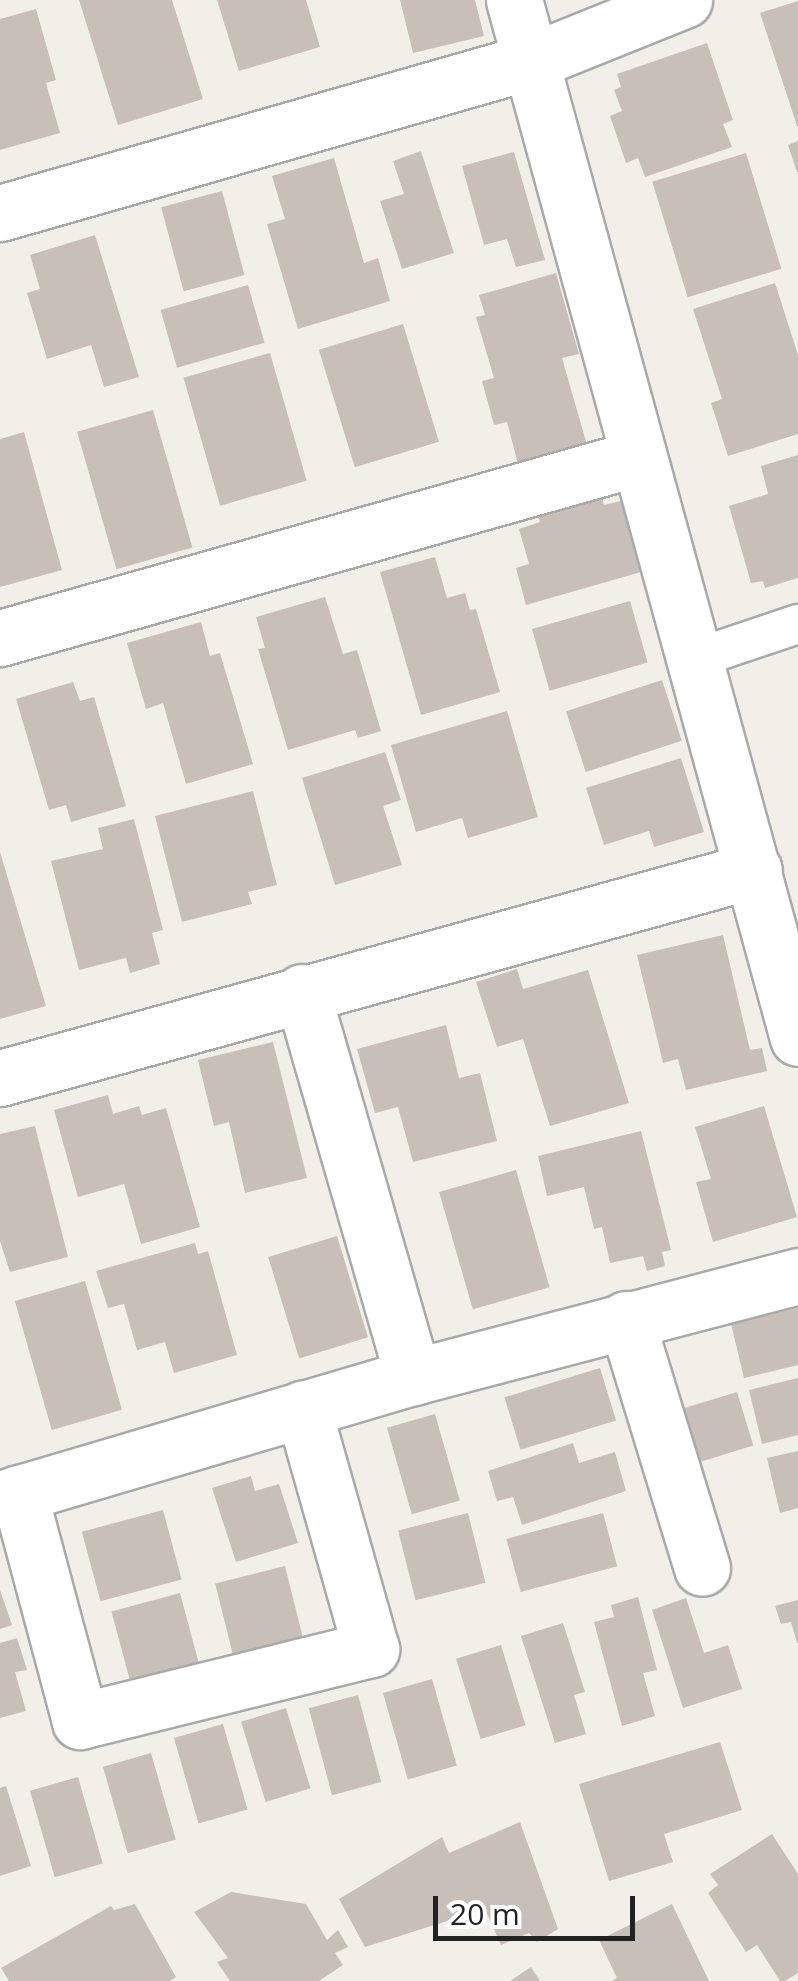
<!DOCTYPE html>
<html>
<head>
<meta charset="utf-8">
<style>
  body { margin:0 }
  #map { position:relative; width:798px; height:1981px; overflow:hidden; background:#f2efe9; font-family:"Open Sans",sans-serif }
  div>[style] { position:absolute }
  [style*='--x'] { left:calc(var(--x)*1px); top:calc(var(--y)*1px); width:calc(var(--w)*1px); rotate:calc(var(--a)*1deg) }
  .building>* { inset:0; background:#c7bfb8; transform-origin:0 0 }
  .roads { filter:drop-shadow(2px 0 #a9a9a9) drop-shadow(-2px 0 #a9a9a9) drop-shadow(0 2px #a9a9a9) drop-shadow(0 -2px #a9a9a9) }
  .service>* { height:38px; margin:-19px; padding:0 19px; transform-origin:19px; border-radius:19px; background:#fff }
  .minor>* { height:55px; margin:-27.5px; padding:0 27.5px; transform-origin:27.5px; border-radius:27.5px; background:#fff }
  span { translate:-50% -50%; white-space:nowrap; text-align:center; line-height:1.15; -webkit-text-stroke:9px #fff; paint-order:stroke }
  .scale { position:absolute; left:433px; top:1896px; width:202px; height:45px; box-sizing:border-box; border:5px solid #222; border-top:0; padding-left:12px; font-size:30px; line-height:35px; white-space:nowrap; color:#222; -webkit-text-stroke:8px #fff; paint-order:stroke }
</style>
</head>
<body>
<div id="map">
  <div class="building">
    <div style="clip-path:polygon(79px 0,172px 0,203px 99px,118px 125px)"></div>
    <div style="clip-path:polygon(217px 0,306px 0,320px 47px,239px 71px)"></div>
    <div style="clip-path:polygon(400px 0,475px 0,484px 36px,413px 53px)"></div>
    <div style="clip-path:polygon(798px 1px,798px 126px,797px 126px,760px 13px)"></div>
    <div style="clip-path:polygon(36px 9px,56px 80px,46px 83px,60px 133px,0 150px,0 19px)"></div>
    <div style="clip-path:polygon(707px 43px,733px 120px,723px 124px,732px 147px,645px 177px,638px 158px,626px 163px,610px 116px,622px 111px,614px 90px,621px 87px,617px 74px)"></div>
    <div style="clip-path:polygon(798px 141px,798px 172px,797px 172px,788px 145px)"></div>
    <div style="clip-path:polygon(421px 151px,454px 253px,402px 269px,380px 201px,404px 194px,393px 161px)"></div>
    <div style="clip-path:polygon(514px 152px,545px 260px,516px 267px,507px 239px,484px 245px,462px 166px)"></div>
    <div style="left:746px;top:153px;width:121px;height:98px;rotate:73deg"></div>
    <div style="clip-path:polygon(334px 158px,364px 263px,378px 258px,390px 301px,298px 329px,267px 224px,285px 219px,272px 176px)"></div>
    <div style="left:222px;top:191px;width:87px;height:63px;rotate:75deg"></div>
    <div style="clip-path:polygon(95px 235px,139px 377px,104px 387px,91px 345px,47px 359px,27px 293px,40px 289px,30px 255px)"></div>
    <div style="clip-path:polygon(556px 273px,579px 354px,562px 358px,587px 445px,518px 464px,507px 422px,494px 425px,482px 381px,494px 378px,476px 317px,485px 315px,479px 295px)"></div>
    <div style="clip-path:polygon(775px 283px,798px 355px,798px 434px,728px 456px,711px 403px,722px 399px,693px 309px)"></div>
    <div style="left:248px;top:285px;width:60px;height:91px;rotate:74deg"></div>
    <div style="left:403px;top:324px;width:123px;height:88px;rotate:73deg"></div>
    <div style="left:270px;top:353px;width:133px;height:90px;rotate:74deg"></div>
    <div style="left:153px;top:410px;width:143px;height:79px;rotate:74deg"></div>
    <div style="clip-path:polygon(24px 432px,62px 570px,0 587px,0 439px)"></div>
    <div style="clip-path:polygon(798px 455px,798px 578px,765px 588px,763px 581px,751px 583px,729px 506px,768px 494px,761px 466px)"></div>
    <div style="clip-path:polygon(600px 491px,604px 505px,621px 501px,641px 572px,526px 605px,516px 568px,529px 564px,519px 529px,540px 522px,536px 510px)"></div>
    <div style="clip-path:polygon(435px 557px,447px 598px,465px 593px,470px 610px,476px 609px,500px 692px,421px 715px,380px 572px)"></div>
    <div style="clip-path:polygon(325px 597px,343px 654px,357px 650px,381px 731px,358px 738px,355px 730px,288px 750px,258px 649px,265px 648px,256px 617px)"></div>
    <div style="left:630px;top:601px;width:64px;height:102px;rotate:74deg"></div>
    <div style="clip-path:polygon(201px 622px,210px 656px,220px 653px,253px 764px,186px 784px,163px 703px,146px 709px,127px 643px)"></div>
    <div style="left:662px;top:680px;width:64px;height:101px;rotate:72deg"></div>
    <div style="clip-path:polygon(73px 682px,80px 701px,94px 697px,126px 806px,71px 822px,66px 805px,49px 810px,16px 699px)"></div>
    <div style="clip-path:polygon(507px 711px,538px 817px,468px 838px,462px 818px,416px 832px,391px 745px)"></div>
    <div style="clip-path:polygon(385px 752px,401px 800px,383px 806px,402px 865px,335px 885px,302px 778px)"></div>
    <div style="clip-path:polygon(681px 758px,704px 832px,654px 847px,649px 831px,604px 845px,586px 788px)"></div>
    <div style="clip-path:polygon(253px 791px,277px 885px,248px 892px,252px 904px,182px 922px,155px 816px)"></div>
    <div style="clip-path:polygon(134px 819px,163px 930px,152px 933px,160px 964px,130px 973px,126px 958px,79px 970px,51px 861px,103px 849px,98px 828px)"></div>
    <div style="clip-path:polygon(0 852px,46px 1006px,0 1019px)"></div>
    <div style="clip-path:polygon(723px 935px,750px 1050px,762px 1048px,767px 1071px,686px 1090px,678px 1059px,663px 1063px,637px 955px)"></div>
    <div style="clip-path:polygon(517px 969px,523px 989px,588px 970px,629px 1103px,550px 1126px,523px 1039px,497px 1047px,476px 982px)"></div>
    <div style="clip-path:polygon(446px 1025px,459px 1078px,480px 1073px,497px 1141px,413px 1162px,398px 1107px,375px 1113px,357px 1049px)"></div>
    <div style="clip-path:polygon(273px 1042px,307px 1178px,245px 1193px,229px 1122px,214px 1126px,198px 1060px)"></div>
    <div style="clip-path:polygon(108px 1095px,113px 1114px,139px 1106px,142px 1115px,166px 1108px,200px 1227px,141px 1244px,124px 1184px,78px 1197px,54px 1110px)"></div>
    <div style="clip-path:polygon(764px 1106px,797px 1217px,713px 1242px,696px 1182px,711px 1179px,695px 1127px)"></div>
    <div style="clip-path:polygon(35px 1126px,68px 1257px,10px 1272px,0 1241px,0 1134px)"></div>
    <div style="clip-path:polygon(641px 1131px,671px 1250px,662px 1252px,665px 1266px,647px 1271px,643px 1256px,610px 1263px,602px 1227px,594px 1229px,584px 1187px,547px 1196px,538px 1156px)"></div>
    <div style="left:516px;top:1170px;width:122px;height:80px;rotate:74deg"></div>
    <div style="left:337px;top:1236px;width:106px;height:72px;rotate:73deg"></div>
    <div style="clip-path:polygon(195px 1243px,198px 1254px,208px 1251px,237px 1355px,174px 1373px,165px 1342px,137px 1350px,124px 1304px,108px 1308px,96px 1271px)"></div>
    <div style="left:85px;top:1281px;width:134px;height:73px;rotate:74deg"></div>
    <div style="clip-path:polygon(798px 1308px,798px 1365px,744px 1378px,731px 1324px)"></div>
    <div style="left:600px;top:1368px;width:55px;height:100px;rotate:73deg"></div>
    <div style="clip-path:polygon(798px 1378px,798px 1435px,762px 1444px,749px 1390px)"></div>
    <div style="left:737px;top:1392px;width:56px;height:55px;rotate:73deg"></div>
    <div style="left:435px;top:1414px;width:90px;height:50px;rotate:74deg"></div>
    <div style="clip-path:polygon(573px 1443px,579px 1463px,615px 1452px,626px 1491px,522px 1525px,513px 1497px,497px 1501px,488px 1471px)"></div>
    <div style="clip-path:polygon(798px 1451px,798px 1508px,780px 1513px,767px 1458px)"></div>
    <div style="clip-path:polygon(251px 1476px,255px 1491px,279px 1484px,298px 1543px,236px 1562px,212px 1488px)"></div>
    <div style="left:163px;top:1510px;width:72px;height:84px;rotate:75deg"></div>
    <div style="left:468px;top:1513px;width:72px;height:72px;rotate:76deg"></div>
    <div style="left:603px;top:1513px;width:55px;height:100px;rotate:75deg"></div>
    <div style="left:285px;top:1566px;width:73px;height:72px;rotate:76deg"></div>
    <div style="clip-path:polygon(0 1590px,12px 1625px,0 1629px)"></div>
    <div style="left:180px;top:1593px;width:72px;height:71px;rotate:75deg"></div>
    <div style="clip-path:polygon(638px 1597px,657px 1670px,643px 1673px,655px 1716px,622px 1726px,594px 1622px,614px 1617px,611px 1605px)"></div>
    <div style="clip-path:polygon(686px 1598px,704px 1653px,728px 1645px,742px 1689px,683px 1708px,652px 1610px)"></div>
    <div style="clip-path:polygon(798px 1600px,798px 1643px,797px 1643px,791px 1622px,781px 1624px,775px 1606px)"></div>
    <div style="clip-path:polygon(563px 1623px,585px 1692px,574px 1695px,586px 1734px,555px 1743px,521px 1636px)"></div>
    <div style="clip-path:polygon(17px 1638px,27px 1670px,15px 1672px,26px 1711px,0 1718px,0 1643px)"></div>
    <div style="left:501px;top:1645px;width:84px;height:47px;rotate:73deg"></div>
    <div style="left:432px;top:1679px;width:90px;height:51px;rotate:74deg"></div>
    <div style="left:358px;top:1695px;width:90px;height:51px;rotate:75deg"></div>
    <div style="left:286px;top:1708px;width:84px;height:47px;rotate:73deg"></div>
    <div style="left:223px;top:1724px;width:89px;height:51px;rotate:74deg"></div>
    <div style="clip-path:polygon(720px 1742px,742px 1810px,664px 1834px,673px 1862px,609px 1881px,579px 1784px)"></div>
    <div style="left:151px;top:1753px;width:90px;height:50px;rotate:74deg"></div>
    <div style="left:78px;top:1777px;width:90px;height:50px;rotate:74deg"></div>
    <div style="clip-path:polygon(6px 1786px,31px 1866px,0 1876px,0 1788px)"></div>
    <div style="clip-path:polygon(520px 1822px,558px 1929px,537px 1942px,529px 1933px,501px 1945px,485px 1909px,365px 1947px,339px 1899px,442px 1837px,449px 1853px)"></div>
    <div style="clip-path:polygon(772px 1834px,798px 1874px,798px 1973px,785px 1981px,780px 1981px,757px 1945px,746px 1952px,708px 1893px,718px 1885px,710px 1874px)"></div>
    <div style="clip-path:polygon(231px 1892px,306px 1904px,327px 1940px,338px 1930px,348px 1947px,335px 1953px,343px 1965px,319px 1981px,230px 1981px,217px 1962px,228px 1958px,194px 1912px)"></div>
    <div style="clip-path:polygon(135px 1904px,176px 1977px,170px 1981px,9px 1981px,1px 1968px,111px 1906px,114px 1910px)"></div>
    <div style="clip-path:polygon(672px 1904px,709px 1981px,612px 1981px,617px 1978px,599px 1940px)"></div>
    <div style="clip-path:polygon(531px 1967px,540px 1981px,510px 1981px)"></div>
  </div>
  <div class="roads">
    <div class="service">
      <div style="--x:697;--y:658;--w:107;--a:-18.6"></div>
    </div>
    <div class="minor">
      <div style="--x:514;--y:0;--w:1076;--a:74.7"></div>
      <div style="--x:0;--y:213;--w:553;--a:-15.95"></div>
      <div style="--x:532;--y:61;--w:164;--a:-21.9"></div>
      <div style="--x:0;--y:638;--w:662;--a:-15.78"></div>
      <div style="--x:302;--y:992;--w:401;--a:73.9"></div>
      <div style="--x:0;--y:1078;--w:782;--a:-15.42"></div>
      <div style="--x:626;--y:1319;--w:260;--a:73"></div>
      <div style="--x:19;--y:1493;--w:236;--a:75"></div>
      <div style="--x:80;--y:1721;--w:300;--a:-13.9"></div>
      <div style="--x:371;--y:1649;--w:250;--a:-105.8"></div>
      <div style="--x:0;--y:1499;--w:431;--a:-16.5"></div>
      <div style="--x:413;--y:1377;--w:398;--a:-14.7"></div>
    </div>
  </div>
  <div class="scale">20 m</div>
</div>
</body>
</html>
